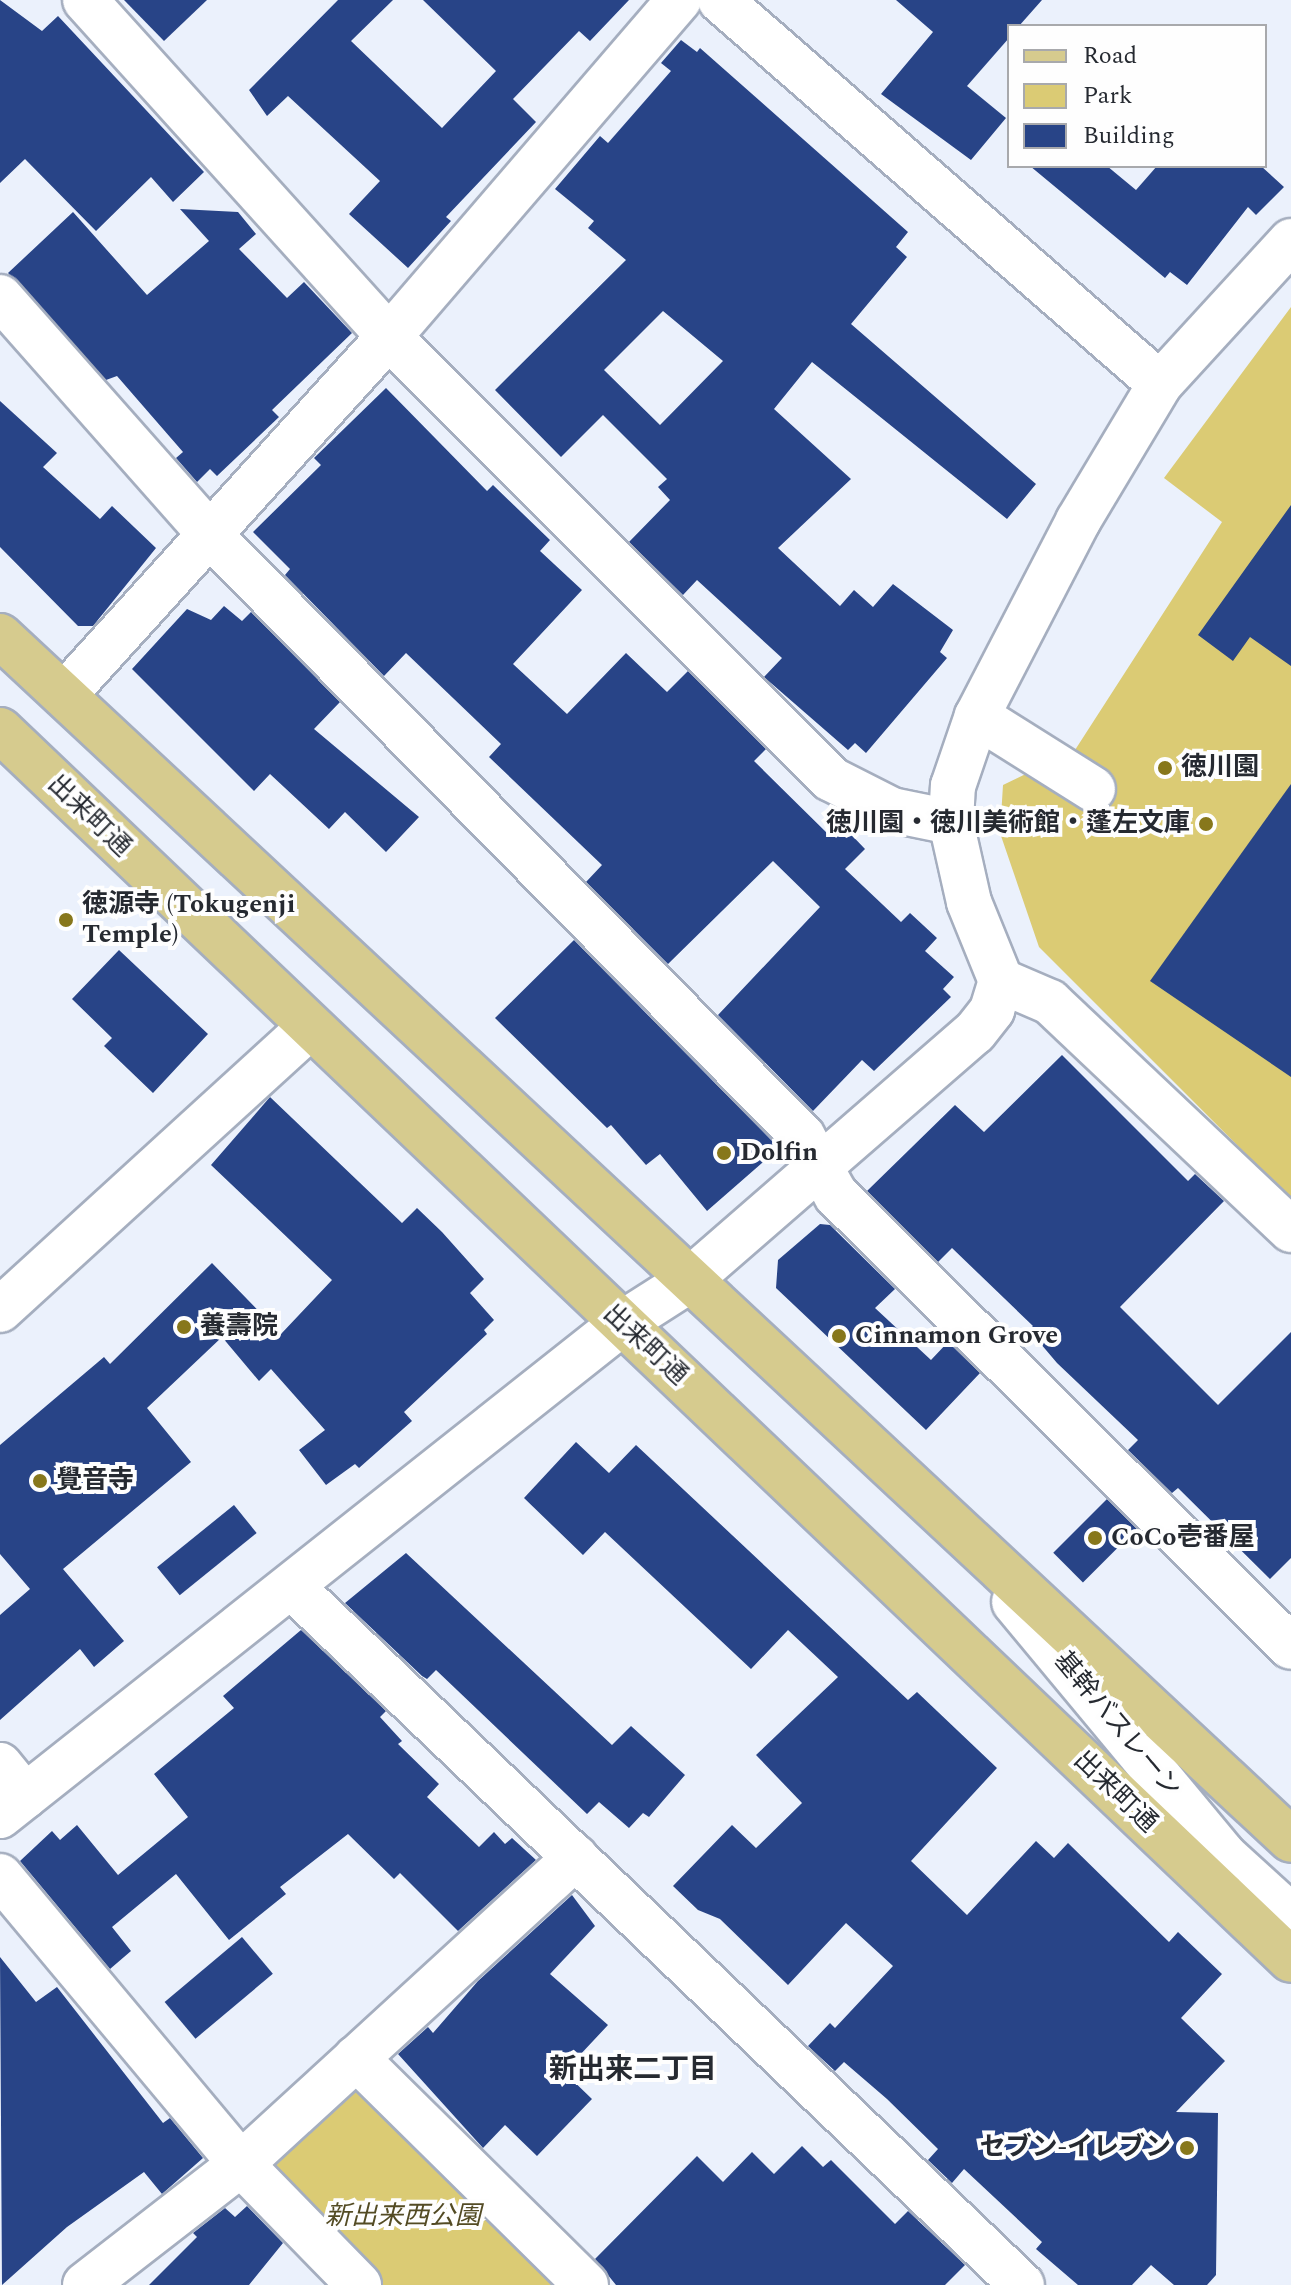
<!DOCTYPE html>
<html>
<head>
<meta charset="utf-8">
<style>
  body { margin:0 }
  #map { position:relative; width:1291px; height:2285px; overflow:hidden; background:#ebf1fc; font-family:Spectral,"Noto Sans JP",serif }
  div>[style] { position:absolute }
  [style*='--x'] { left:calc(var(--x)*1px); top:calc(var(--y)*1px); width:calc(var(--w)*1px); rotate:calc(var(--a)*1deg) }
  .green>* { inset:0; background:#dbcb74 }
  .building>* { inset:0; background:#284487; transform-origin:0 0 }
  .roads { filter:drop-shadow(2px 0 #a5aebf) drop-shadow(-2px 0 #a5aebf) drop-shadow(0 2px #a5aebf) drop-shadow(0 -2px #a5aebf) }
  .minor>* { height:44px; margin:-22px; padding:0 22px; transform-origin:22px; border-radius:22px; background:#fff }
  .major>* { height:44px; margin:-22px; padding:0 22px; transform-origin:22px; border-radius:22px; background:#d6cb8e }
  .dots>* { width:22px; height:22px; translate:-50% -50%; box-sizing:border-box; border:4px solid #fefefe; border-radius:50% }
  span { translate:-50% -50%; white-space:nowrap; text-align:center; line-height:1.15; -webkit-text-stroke:8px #fefefe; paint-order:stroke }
  .poi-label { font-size:26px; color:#262a31; font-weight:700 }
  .left { translate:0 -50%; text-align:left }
  .right { translate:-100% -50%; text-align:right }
  .street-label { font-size:26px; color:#262a31 }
  .park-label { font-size:26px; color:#534b24; font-style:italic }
  .neighbourhood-label { font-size:28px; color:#262a31; font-weight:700 }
  .legend { position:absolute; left:1007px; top:24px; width:260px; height:144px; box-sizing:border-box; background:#fefefe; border:2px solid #a8a9ac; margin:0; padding:10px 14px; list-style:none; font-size:24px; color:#262a31 }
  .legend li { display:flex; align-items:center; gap:16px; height:40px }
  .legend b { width:40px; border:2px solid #a8a9ac }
</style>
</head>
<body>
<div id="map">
  <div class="green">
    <div style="clip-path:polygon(1291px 307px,1291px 1199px,1039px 947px,1000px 833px,1003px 785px,1075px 750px,1222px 522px,1164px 478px)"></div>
    <div style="clip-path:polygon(350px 2090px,372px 2090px,570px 2285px,374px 2285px,271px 2181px,275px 2161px)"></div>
  </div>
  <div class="building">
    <div style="clip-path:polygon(0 0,42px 31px,58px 16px,204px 172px,173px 202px,151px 177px,96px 231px,25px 159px,0 183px)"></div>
    <div style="clip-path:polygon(124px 0,207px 0,164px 41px)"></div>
    <div style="clip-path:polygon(338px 0,393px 0,351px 41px,442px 128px,496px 71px,423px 0,629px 0,590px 41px,579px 31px,513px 99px,536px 122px,446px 217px,451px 221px,408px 268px,349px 214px,380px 181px,288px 96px,267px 116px,249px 90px)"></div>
    <div style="clip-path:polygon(896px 0,1042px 0,1019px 26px,1009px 26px,1009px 38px,967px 86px,1006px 118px,971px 160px,881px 94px,933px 32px)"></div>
    <div style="clip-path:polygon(evenodd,681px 40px,697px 52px,700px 48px,908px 232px,896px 247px,907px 257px,851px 324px,1036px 484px,1007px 519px,812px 362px,774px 409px,851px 479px,778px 548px,840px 606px,854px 590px,873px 607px,893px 584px,953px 630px,940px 652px,947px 658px,866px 753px,855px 743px,848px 750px,764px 677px,782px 658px,697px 580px,683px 595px,629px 542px,670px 500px,658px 487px,667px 479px,603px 415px,561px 457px,495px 390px,626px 260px,588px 228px,594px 221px,555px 189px,600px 136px,608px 143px,671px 71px,661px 63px,681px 40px,663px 311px,723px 361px,660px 425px,604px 370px,663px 311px)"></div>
    <div style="clip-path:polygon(1030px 166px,1107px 166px,1136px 190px,1157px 166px,1261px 166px,1284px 187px,1256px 215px,1248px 207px,1187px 285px,1170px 272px,1165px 278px)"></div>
    <div style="clip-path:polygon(180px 209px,238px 212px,256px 234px,239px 249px,287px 298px,304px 282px,352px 333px,272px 410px,279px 417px,217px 476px,210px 469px,197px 482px,176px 458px,183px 452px,117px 376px,106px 380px,8px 273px,73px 212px,147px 295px,209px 241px)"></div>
    <div style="clip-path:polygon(386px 388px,487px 491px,493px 485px,550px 540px,540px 551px,582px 590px,513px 664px,567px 714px,626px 653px,667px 692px,688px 671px,766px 749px,754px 761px,831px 837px,842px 825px,865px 849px,845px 869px,901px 922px,910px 913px,937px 938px,925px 951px,954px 977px,943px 989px,951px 997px,874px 1071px,862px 1060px,813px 1111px,718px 1015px,820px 907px,773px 861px,668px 964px,586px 882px,602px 865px,489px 757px,501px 744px,406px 653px,384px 676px,285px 575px,290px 569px,253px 532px,321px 465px,314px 458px)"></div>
    <div style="clip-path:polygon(0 401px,57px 453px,43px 467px,100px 519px,112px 506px,156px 548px,93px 626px,78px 626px,0 547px)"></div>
    <div style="clip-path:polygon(1291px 505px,1291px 666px,1250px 637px,1233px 661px,1198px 635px)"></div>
    <div style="clip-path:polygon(224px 606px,242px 621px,251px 612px,340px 702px,314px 729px,419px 817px,386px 852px,345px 812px,329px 829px,270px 774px,254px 791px,132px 669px,187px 609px,211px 620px)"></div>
    <div style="clip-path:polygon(1291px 784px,1291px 1077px,1150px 981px)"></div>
    <div style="clip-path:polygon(574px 940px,773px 1142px,771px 1155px,707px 1211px,660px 1154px,646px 1165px,611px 1125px,607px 1128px,495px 1018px)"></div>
    <div style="clip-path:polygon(119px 950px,208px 1034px,153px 1093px,104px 1046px,112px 1038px,72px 999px)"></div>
    <div style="clip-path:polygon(1062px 1055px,1188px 1181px,1195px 1174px,1224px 1201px,1120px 1307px,1218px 1405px,1291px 1332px,1291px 1558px,1270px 1579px,1178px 1488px,1172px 1493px,1128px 1450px,1138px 1440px,1057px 1363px,1029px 1330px,1033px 1326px,952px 1248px,938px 1262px,867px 1191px,955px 1105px,984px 1132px)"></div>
    <div style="clip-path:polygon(270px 1097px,402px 1223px,417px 1208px,442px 1232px,484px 1279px,470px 1293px,494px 1320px,484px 1330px,487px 1334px,404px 1412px,412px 1421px,359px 1468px,355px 1464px,326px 1485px,299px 1450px,325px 1430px,271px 1369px,259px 1381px,222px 1337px,147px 1408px,191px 1462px,63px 1569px,124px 1641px,94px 1667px,80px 1649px,0 1720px,0 1615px,30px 1589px,0 1554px,0 1445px,104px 1357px,110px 1364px,212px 1263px,281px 1334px,332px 1280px,211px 1165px)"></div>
    <div style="clip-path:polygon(820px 1224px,830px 1225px,895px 1289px,875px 1308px,931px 1360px,948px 1342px,980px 1373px,926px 1430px,776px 1288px,778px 1260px)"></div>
    <div style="clip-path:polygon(576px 1442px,609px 1473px,636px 1445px,908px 1700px,917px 1692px,997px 1768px,911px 1861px,967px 1915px,1036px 1841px,1054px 1858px,1068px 1843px,1169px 1942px,1178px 1932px,1222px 1974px,1181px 2018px,1225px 2061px,1176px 2112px,1218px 2113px,1216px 2275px,1207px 2285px,1174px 2285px,1151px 2265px,1132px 2285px,1078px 2285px,1036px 2249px,1042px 2242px,964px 2169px,952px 2183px,928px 2160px,938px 2149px,887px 2099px,844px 2062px,835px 2071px,808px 2046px,830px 2023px,835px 2028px,893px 1966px,846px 1923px,788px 1985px,720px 1919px,698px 1910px,673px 1886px,732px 1825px,756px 1848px,802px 1803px,756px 1755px,838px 1677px,788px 1630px,751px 1669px,605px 1532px,583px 1555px,524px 1498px)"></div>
    <div style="left:1107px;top:1499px;width:42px;height:76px;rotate:45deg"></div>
    <div style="left:234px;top:1505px;width:36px;height:99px;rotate:51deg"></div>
    <div style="clip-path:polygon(406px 1553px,612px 1745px,631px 1726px,685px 1775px,649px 1817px,643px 1813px,629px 1828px,599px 1802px,587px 1814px,436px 1670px,427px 1679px,422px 1676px,345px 1603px)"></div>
    <div style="clip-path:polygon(301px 1630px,386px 1711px,380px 1717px,402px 1741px,398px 1744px,439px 1784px,427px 1797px,479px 1847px,494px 1832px,505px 1844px,512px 1838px,536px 1860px,458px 1931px,400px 1873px,394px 1879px,348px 1834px,280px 1887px,286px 1894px,229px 1940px,176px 1874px,112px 1927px,131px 1951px,110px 1969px,20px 1861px,52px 1831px,60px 1840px,77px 1825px,118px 1875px,188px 1817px,154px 1774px,234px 1708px,223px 1696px)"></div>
    <div style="clip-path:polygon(572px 1895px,595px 1926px,550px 1974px,608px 2025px,564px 2072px,592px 2099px,537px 2156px,505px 2125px,483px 2148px,398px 2054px,428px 2027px,433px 2033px,478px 1981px)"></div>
    <div style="left:242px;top:1937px;width:48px;height:101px;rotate:50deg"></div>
    <div style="clip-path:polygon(0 1957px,36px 2002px,57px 1987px,163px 2123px,170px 2118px,203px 2158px,162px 2194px,144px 2172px,67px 2227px,2px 2285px)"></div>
    <div style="clip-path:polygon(802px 2146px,823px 2167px,831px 2160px,895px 2224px,908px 2211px,965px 2265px,945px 2285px,616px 2285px,595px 2259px,697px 2156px,723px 2182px,752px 2152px,774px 2174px)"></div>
    <div style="clip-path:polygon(247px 2206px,283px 2243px,249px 2285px,149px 2285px,197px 2237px,193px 2233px,225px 2208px,235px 2217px)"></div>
  </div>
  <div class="roads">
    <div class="minor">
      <div style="--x:85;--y:0;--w:454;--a:47.9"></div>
      <div style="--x:389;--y:337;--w:625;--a:45"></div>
      <div style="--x:831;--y:779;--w:68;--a:26.9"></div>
      <div style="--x:892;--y:810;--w:60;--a:11.5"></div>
      <div style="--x:720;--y:0;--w:584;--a:41.11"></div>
      <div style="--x:0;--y:297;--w:320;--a:48.5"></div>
      <div style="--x:212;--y:537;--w:842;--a:45.43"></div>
      <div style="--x:803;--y:1137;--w:67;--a:60.4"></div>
      <div style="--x:836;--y:1195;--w:641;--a:44.81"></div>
      <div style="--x:64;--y:695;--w:484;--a:-47.8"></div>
      <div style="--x:389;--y:337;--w:445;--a:-49.3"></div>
      <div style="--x:977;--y:716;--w:137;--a:32.2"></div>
      <div style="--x:1001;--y:981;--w:53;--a:23.2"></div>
      <div style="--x:1050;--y:1002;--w:332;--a:43.4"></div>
      <div style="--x:0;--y:1310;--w:420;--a:-42.4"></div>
      <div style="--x:292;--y:1587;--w:1010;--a:43.72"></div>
      <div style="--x:1014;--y:1602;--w:330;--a:50.3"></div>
      <div style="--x:1225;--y:1856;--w:89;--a:42.3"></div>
      <div style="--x:0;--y:1765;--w:40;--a:51"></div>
      <div style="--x:0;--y:1816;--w:792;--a:-38.39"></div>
      <div style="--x:621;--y:1324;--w:78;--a:-32.5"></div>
      <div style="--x:687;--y:1282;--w:381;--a:-41"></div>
      <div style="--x:975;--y:1032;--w:28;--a:-52"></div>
      <div style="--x:992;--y:1010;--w:30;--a:-73"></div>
      <div style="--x:1001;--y:981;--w:85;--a:-112.1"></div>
      <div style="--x:969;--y:902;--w:82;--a:-102.7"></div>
      <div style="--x:951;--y:822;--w:36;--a:-87"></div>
      <div style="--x:953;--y:786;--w:74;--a:-71.1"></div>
      <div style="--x:977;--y:716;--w:220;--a:-62.6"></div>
      <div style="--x:1078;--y:521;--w:160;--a:-59.1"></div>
      <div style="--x:1160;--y:384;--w:194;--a:-47.5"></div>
      <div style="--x:0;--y:1876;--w:376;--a:50.1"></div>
      <div style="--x:241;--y:2164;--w:169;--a:45.7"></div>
      <div style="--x:356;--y:2058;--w:323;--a:44.6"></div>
      <div style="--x:85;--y:2285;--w:197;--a:-37.8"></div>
      <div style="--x:241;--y:2164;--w:454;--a:-42.5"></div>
    </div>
    <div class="major">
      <div style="--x:0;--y:636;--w:1765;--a:43"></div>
      <div style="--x:0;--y:730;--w:1783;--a:43.61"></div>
    </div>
  </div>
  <div class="dots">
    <div style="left:1165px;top:768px;background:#87771b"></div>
    <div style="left:1206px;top:824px;background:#87771b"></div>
    <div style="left:66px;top:920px;background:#87771b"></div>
    <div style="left:724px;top:1153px;background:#87771b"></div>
    <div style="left:184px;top:1327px;background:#87771b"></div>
    <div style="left:839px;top:1336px;background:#87771b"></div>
    <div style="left:40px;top:1481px;background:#87771b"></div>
    <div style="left:1095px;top:1538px;background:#87771b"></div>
    <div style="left:1187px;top:2148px;background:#87771b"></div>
  </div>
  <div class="poi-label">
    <span class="left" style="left:1181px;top:768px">徳川園</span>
    <span class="right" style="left:1190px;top:824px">徳川園・徳川美術館・蓬左文庫</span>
    <span class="left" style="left:82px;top:920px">徳源寺 (Tokugenji<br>Temple)</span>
    <span class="left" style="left:740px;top:1153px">Dolfin</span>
    <span class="left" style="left:200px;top:1327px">養壽院</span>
    <span class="left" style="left:855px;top:1336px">Cinnamon Grove</span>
    <span class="left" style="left:56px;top:1481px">覺音寺</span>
    <span class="left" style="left:1111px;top:1538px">CoCo壱番屋</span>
    <span class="right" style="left:1171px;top:2148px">セブン-イレブン</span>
  </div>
  <div class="street-label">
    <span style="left:89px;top:816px;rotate:44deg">出来町通</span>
    <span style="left:645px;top:1345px;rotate:43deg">出来町通</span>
    <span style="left:1117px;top:1725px;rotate:50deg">基幹バスレーン</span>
    <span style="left:1115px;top:1792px;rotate:44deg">出来町通</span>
  </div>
  <div class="park-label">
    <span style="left:403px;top:2217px">新出来西公園</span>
  </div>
  <div class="neighbourhood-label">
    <span style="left:633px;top:2070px">新出来二丁目</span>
  </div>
  <ul class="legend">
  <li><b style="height:10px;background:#d6cb8e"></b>Road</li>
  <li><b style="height:22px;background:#dbcb74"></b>Park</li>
  <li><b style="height:22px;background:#284487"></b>Building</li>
  </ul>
</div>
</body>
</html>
